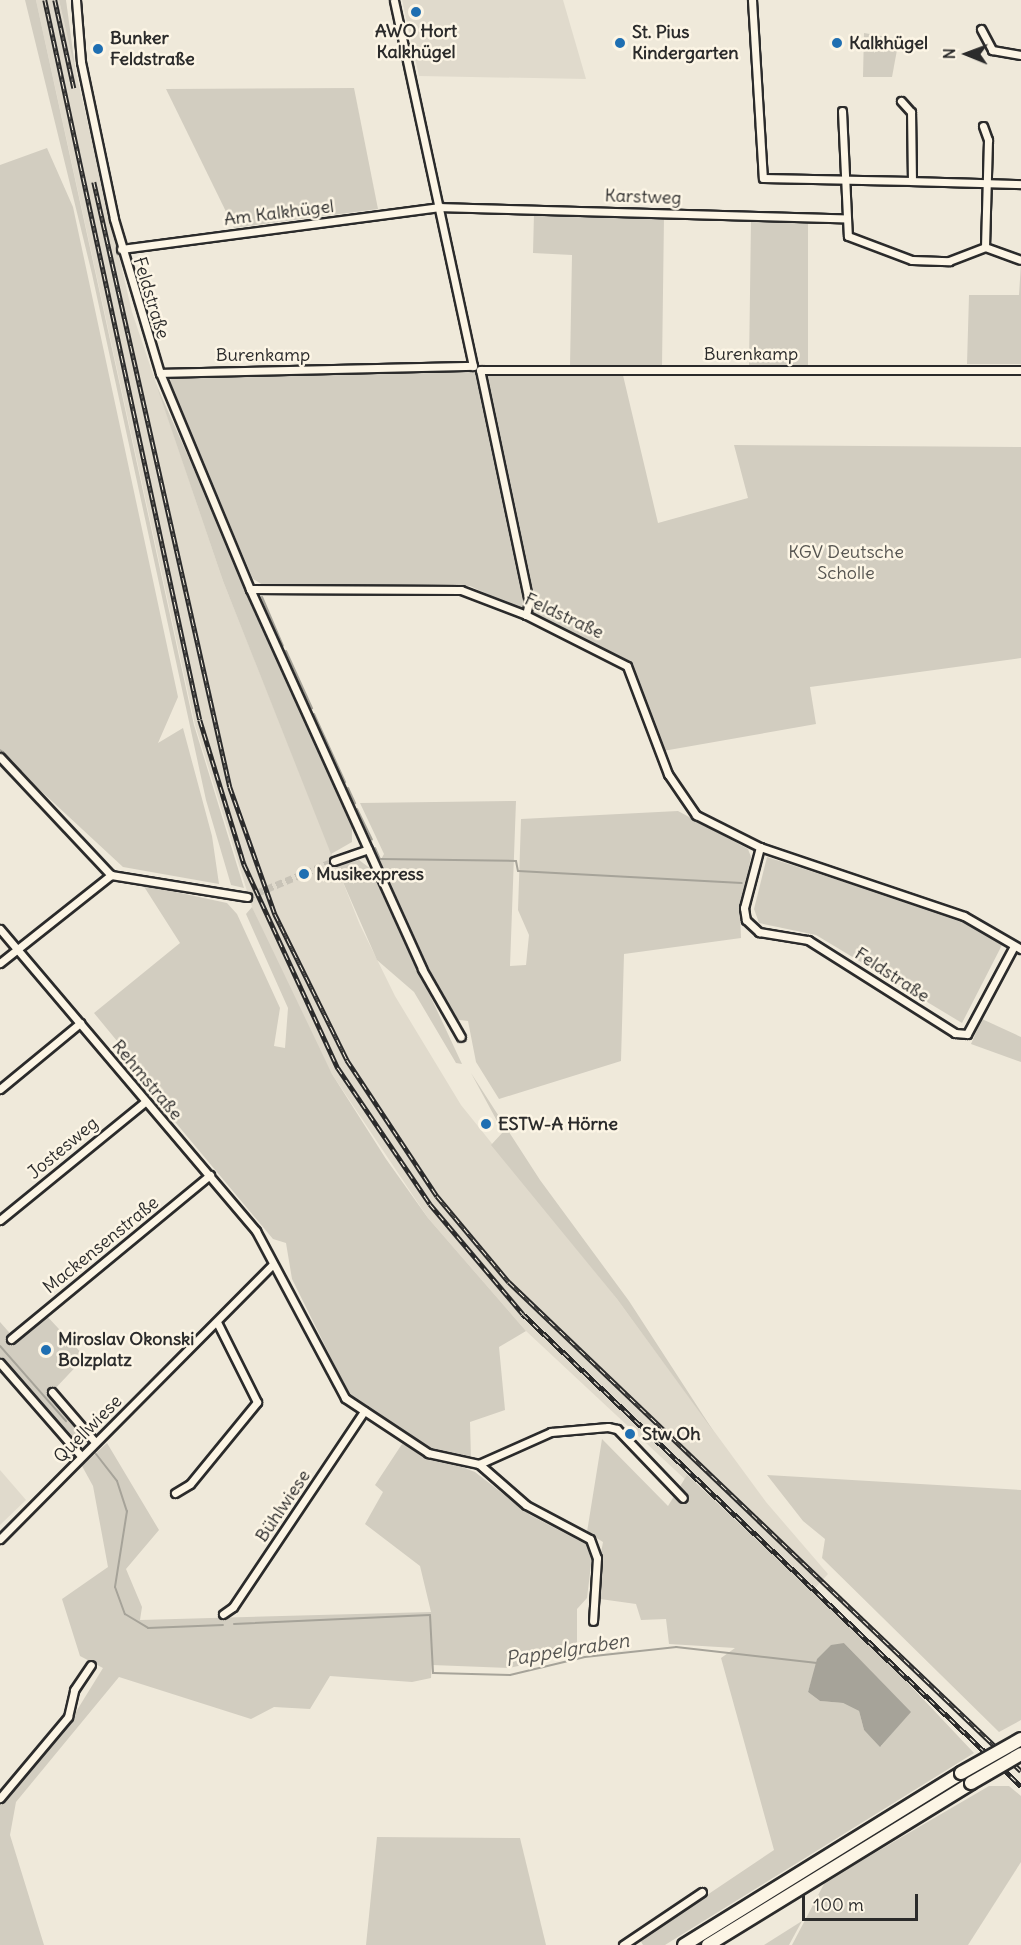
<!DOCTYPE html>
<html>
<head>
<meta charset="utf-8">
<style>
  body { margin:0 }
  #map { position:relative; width:1021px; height:1945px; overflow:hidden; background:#efe9da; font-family:Delius,sans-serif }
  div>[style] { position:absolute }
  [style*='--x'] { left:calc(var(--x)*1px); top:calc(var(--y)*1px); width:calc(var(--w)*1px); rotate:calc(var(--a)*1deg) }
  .built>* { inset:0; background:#e0dacc }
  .green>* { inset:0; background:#d2cdc0 }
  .water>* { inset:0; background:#a6a399 }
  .stream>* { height:2px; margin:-1px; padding:0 1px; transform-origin:1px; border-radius:1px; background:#a6a399 }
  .minor-tunnel>* { height:7px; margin-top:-3.5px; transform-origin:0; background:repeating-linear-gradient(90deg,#c8c3b7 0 7px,transparent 0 10.5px) }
  .roads { filter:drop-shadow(2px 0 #2b2b2b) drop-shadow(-2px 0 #2b2b2b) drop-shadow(0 2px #2b2b2b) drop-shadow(0 -2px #2b2b2b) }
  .minor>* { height:7px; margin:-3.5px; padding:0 3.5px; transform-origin:3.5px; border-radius:3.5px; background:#fcf5e5 }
  .motorway>* { height:12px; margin:-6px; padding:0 6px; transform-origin:6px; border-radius:6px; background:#fcf5e5 }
  .rail>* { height:4.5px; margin-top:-2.25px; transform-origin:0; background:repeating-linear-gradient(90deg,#fcf5e5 0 7px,#2b2b2b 0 14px); box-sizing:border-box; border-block:2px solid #2b2b2b }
  .bridges { filter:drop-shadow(2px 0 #2b2b2b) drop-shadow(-2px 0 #2b2b2b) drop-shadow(0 2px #2b2b2b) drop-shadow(0 -2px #2b2b2b) }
  .motorway-bridge>* { height:12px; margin:-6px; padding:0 6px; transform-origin:6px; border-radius:6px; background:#fcf5e5 }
  .dots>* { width:16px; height:16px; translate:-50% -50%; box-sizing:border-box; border:3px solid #fcf5e5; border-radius:50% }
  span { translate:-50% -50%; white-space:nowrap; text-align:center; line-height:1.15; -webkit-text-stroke:5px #fcf5e5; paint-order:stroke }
  .poi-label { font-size:18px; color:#2b2b2b; font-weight:700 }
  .left { translate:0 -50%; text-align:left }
  .street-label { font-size:18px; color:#2b2b2b }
  .park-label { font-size:18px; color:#555450 }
  .water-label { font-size:20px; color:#565552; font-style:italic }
  .north { position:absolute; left:937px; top:24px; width:60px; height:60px; -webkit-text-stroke:4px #fcf5e5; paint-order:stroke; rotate:271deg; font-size:16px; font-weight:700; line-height:24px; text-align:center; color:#2b2b2b }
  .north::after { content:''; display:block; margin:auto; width:21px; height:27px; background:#2b2b2b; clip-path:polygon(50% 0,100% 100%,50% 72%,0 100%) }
  .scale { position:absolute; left:802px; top:1894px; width:116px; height:27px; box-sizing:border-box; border:3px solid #2b2b2b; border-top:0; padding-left:8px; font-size:18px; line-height:21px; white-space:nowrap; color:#2b2b2b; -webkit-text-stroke:4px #fcf5e5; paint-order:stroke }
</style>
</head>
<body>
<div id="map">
  <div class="built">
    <div style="clip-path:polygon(36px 0,59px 0,132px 312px,223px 581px,360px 925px,395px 996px,461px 1105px,617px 1299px,766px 1502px,828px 1574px,809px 1595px,526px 1331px,428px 1218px,332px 1074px,296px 1004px,252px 907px,195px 725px)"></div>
    <div style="clip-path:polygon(402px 0,563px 0,586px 79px,419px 76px)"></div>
    <div style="clip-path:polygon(0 1470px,26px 1500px,0 1525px)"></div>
  </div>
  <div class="green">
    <div style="clip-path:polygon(25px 0,36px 0,194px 725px,244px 888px,231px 885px,206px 800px,92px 274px)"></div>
    <div style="clip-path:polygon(59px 0,66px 0,76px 74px)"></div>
    <div style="clip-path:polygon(864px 33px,899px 39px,892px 77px,863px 77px)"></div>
    <div style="clip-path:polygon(354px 88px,378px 209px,234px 228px,166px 89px)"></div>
    <div style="clip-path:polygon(47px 148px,73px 207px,178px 697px,158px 743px,183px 728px,212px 836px,219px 884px,123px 867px,0 753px,0 165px)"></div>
    <div style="clip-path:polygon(534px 213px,664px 217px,662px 367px,749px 365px,751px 220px,808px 221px,808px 369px,622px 371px,658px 523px,748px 498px,734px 445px,1021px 447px,1021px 658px,810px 687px,816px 724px,663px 751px,630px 661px,470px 586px,263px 585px,253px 579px,169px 382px,174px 374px,570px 366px,572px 255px,533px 253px)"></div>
    <div style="clip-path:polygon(1021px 263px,1021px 364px,967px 364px,969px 295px,1019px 295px)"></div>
    <div style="clip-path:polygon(156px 384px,352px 826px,352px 842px,331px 854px,223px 581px)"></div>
    <div style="clip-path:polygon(516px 801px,510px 966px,526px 965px,529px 935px,518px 910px,521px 819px,678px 811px,748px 849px,751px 857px,740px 910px,741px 938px,624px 954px,621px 1061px,499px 1099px,476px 1062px,468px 1021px,451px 1019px,424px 967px,379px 863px,384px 854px,360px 803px)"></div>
    <div style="clip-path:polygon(767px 857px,962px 920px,1002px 945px,962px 1023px,816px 935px,759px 923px,754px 909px)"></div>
    <div style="clip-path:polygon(359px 860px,371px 869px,462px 1064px,456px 1063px,414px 992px,377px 960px,336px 866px)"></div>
    <div style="clip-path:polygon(143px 885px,227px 903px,237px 914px,280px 1008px,274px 1046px,285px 1048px,288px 1008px,246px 914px,252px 907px,332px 1074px,386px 1159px,428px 1218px,526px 1331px,499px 1347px,505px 1410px,470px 1422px,471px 1459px,424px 1447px,350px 1396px,292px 1279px,286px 1243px,273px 1239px,140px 1080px,145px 1075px,94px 1013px,180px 943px)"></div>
    <div style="clip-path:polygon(982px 1019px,1021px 1037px,1021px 1062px,971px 1044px)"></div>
    <div style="clip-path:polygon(471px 1073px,540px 1180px,629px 1301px,714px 1432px,617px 1299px,491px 1145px,503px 1132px)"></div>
    <div style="clip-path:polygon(45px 1314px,85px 1357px,50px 1394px,89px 1439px,84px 1444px,74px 1444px,0 1359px,0 1322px,15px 1339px)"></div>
    <div style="clip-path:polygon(evenodd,602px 1439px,668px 1506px,687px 1475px,890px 1664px,974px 1753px,665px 1945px,643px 1945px,640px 1940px,774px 1850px,721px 1658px,735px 1648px,669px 1644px,666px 1619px,641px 1620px,636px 1604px,593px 1598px,603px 1542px,587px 1532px,602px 1439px,844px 1643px,910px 1712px,881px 1746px,864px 1730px,859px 1711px,843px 1703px,820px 1701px,808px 1692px,817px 1663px,844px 1643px)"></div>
    <div style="clip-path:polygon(107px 1443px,159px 1530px,126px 1569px,142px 1607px,140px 1620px,431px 1612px,420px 1566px,365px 1524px,383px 1492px,375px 1485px,402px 1444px,475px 1472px,530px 1515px,593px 1548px,587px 1598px,577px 1609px,577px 1653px,509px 1668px,432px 1665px,431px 1678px,412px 1682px,330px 1676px,310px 1709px,274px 1707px,251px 1719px,119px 1677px,16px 1802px,10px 1835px,44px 1945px,0 1945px,0 1803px,74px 1715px,103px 1668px,80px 1656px,62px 1599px,108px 1567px,93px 1486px,82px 1466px)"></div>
    <div style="clip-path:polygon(767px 1475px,1021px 1490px,1021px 1720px,999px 1732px,822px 1558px,825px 1539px,803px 1521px)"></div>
    <div style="clip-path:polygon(989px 1786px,1009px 1786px,1021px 1796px,1021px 1862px,968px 1945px,792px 1945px,825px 1882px)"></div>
    <div style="clip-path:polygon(377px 1837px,520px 1838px,546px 1945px,366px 1945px)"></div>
    <div style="clip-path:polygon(802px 1921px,789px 1945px,764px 1945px)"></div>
  </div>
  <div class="water">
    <div style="clip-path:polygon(844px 1643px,911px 1712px,880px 1747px,864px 1730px,859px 1711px,843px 1703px,820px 1701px,808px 1692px,817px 1659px,831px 1645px)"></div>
  </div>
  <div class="stream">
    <div style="--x:262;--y:597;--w:53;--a:66.8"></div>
    <div style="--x:286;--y:651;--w:63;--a:65.5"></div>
    <div style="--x:314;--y:714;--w:75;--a:65.5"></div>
    <div style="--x:0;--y:750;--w:4;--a:34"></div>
    <div style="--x:5;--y:754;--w:9;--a:49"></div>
    <div style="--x:13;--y:763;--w:11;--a:45"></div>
    <div style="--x:348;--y:788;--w:17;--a:65"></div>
    <div style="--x:357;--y:809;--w:34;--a:64"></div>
    <div style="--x:375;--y:848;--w:12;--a:66"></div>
    <div style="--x:380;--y:859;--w:136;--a:0.8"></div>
    <div style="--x:516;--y:861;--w:10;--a:79"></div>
    <div style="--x:518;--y:871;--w:224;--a:3.1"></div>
    <div style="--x:0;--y:1346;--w:100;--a:48.7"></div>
    <div style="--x:96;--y:1454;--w:34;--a:52"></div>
    <div style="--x:117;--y:1481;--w:32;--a:72"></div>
    <div style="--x:127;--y:1511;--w:77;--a:99"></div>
    <div style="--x:115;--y:1587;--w:29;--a:70"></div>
    <div style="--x:125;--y:1614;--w:27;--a:31"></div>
    <div style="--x:148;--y:1628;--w:75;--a:-2.3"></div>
    <div style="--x:234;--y:1624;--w:196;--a:-2.6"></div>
    <div style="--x:430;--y:1615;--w:58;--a:87"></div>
    <div style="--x:433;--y:1673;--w:77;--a:1.5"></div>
    <div style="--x:510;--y:1675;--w:77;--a:-13.5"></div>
    <div style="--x:585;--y:1657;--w:92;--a:-6.3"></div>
    <div style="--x:676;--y:1647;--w:142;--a:6.5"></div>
  </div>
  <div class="minor-tunnel">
    <div style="--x:247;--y:897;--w:94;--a:-22.5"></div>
  </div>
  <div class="roads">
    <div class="minor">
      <div style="--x:76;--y:0;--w:62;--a:85.4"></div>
      <div style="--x:81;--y:62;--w:160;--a:78.1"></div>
      <div style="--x:114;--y:219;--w:161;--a:73.4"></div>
      <div style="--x:160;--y:373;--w:234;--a:67.4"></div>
      <div style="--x:250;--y:589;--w:417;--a:65.6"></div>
      <div style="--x:422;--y:969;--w:78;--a:60.2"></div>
      <div style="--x:752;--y:0;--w:178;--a:86.5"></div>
      <div style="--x:763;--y:178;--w:149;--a:1.2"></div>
      <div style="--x:912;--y:181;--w:69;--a:-90.8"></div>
      <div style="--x:911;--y:112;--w:15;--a:-132"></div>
      <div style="--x:981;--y:29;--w:24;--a:62"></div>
      <div style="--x:992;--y:50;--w:29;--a:10"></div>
      <div style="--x:842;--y:111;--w:125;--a:87.3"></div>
      <div style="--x:848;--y:236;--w:68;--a:20.6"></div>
      <div style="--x:912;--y:260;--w:37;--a:2"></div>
      <div style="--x:949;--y:261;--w:39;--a:-21"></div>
      <div style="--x:985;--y:247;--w:37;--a:20"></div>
      <div style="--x:983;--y:126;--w:15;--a:70"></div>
      <div style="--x:988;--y:140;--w:107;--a:91.6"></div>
      <div style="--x:912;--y:181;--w:109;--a:1.6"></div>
      <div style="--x:121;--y:249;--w:322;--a:-7.5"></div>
      <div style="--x:440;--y:207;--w:404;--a:1.6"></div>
      <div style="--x:160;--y:373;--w:313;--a:-1.3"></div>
      <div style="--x:473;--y:366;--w:374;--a:-102.2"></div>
      <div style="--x:250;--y:589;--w:211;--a:0.3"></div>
      <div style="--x:461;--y:590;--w:70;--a:21"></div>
      <div style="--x:526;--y:615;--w:113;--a:26.8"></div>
      <div style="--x:627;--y:666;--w:116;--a:69.2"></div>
      <div style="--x:668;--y:774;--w:50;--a:55.7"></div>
      <div style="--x:696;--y:815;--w:72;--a:26.6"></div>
      <div style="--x:760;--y:847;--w:215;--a:18.7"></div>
      <div style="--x:964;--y:916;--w:66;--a:30.1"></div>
      <div style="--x:526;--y:615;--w:13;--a:-77"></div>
      <div style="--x:529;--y:602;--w:237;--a:-101.9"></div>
      <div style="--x:480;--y:370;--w:541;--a:0"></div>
      <div style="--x:0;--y:757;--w:162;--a:46.8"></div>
      <div style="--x:111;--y:875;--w:138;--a:9.2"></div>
      <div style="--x:760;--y:847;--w:63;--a:104.7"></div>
      <div style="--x:744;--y:908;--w:12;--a:81"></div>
      <div style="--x:746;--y:920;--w:18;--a:43"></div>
      <div style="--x:759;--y:932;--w:50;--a:9.3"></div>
      <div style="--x:808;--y:940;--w:174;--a:32.3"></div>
      <div style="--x:955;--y:1033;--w:12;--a:5"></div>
      <div style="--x:967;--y:1034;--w:100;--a:-61.9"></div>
      <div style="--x:334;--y:861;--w:36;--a:-19"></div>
      <div style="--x:0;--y:929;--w:396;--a:49.7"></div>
      <div style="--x:256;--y:1231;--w:189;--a:61.9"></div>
      <div style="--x:345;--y:1398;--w:100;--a:33.5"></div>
      <div style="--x:428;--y:1453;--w:52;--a:12.2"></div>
      <div style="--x:479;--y:1464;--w:62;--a:41.1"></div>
      <div style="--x:526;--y:1505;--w:72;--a:28"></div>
      <div style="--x:590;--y:1539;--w:20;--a:70"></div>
      <div style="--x:597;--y:1558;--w:63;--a:93.6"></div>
      <div style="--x:0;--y:963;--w:142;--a:-38.4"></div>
      <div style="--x:0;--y:1089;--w:104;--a:-39.5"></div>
      <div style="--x:0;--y:1220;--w:188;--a:-39.2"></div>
      <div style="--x:11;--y:1339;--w:258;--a:-39.5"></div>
      <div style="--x:0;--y:1363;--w:123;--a:48.9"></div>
      <div style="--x:52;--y:1392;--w:66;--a:49.3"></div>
      <div style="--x:479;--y:1464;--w:79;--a:-24"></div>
      <div style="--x:551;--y:1432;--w:57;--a:-5"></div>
      <div style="--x:608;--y:1427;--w:9;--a:13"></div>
      <div style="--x:617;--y:1429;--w:95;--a:46.3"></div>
      <div style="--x:175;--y:1493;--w:17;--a:-31"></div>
      <div style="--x:190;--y:1484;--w:106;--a:-50.7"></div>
      <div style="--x:257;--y:1402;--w:89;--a:-116.6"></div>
      <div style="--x:0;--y:1539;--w:387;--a:-45.2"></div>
      <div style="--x:223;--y:1614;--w:12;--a:-35"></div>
      <div style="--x:233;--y:1607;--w:236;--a:-56.2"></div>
      <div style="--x:0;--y:1798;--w:106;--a:-50"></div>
      <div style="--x:68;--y:1717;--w:28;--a:-77"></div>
      <div style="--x:74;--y:1690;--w:30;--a:-56"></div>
      <div style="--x:623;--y:1945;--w:95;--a:-33.9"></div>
    </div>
    <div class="motorway">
      <div style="--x:684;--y:1945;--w:326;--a:-31.8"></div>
      <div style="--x:708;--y:1945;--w:309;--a:-31.6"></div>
    </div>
  </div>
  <div class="rail">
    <div style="--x:45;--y:0;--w:736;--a:77.85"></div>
    <div style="--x:200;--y:720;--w:151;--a:73"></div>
    <div style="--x:244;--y:864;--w:225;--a:65.3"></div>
    <div style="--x:338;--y:1068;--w:164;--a:55.9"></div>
    <div style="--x:430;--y:1204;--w:144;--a:49.8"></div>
    <div style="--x:523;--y:1314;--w:686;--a:43.46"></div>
    <div style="--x:55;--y:0;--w:90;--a:77.8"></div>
    <div style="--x:94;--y:182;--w:620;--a:77.33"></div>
    <div style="--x:230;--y:787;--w:135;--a:70.5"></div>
    <div style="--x:275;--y:914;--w:163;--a:63.7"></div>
    <div style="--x:347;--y:1060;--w:163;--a:56.5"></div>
    <div style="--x:437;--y:1196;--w:112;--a:50.1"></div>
    <div style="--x:509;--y:1282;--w:708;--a:43.68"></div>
  </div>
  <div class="bridges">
    <div class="motorway-bridge">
      <div style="--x:961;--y:1773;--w:69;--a:-29.5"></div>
      <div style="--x:971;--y:1783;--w:58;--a:-30.1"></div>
    </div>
  </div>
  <div class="dots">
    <div style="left:416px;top:12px;background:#1f6fb2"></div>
    <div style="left:620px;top:43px;background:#1f6fb2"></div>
    <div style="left:837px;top:43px;background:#1f6fb2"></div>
    <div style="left:98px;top:49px;background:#1f6fb2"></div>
    <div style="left:304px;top:874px;background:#1f6fb2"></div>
    <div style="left:486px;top:1124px;background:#1f6fb2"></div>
    <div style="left:46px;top:1350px;background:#1f6fb2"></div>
    <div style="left:630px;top:1434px;background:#1f6fb2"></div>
  </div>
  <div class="poi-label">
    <span style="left:416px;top:42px">AWO Hort<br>Kalkhügel</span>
    <span class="left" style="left:632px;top:43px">St. Pius<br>Kindergarten</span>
    <span class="left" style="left:110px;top:49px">Bunker<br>Feldstraße</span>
    <span class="left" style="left:849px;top:43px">Kalkhügel</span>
    <span class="left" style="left:316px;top:874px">Musikexpress</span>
    <span class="left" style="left:498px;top:1124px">ESTW-A Hörne</span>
    <span class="left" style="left:58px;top:1350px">Miroslav Okonski<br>Bolzplatz</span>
    <span class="left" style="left:642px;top:1434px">Stw Oh</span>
  </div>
  <div class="street-label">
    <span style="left:643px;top:197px;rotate:2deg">Karstweg</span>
    <span style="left:279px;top:213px;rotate:-7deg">Am Kalkhügel</span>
    <span style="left:151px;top:298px;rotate:73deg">Feldstraße</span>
    <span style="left:751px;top:354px">Burenkamp</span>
    <span style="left:263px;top:355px">Burenkamp</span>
    <span style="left:564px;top:616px;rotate:25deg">Feldstraße</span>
    <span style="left:892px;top:975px;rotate:33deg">Feldstraße</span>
    <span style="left:147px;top:1080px;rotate:50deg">Rehmstraße</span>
    <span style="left:63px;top:1148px;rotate:-40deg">Jostesweg</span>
    <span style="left:101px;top:1245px;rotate:-39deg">Mackensenstraße</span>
    <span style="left:88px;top:1429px;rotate:-45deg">Quellwiese</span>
    <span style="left:283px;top:1506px;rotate:-56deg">Bühlwiese</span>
  </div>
  <div class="park-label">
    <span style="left:846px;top:563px">KGV Deutsche<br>Scholle</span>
  </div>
  <div class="water-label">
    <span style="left:567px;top:1649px;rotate:-9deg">Pappelgraben</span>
  </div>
  <div class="north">N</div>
  <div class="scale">100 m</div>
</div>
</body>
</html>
